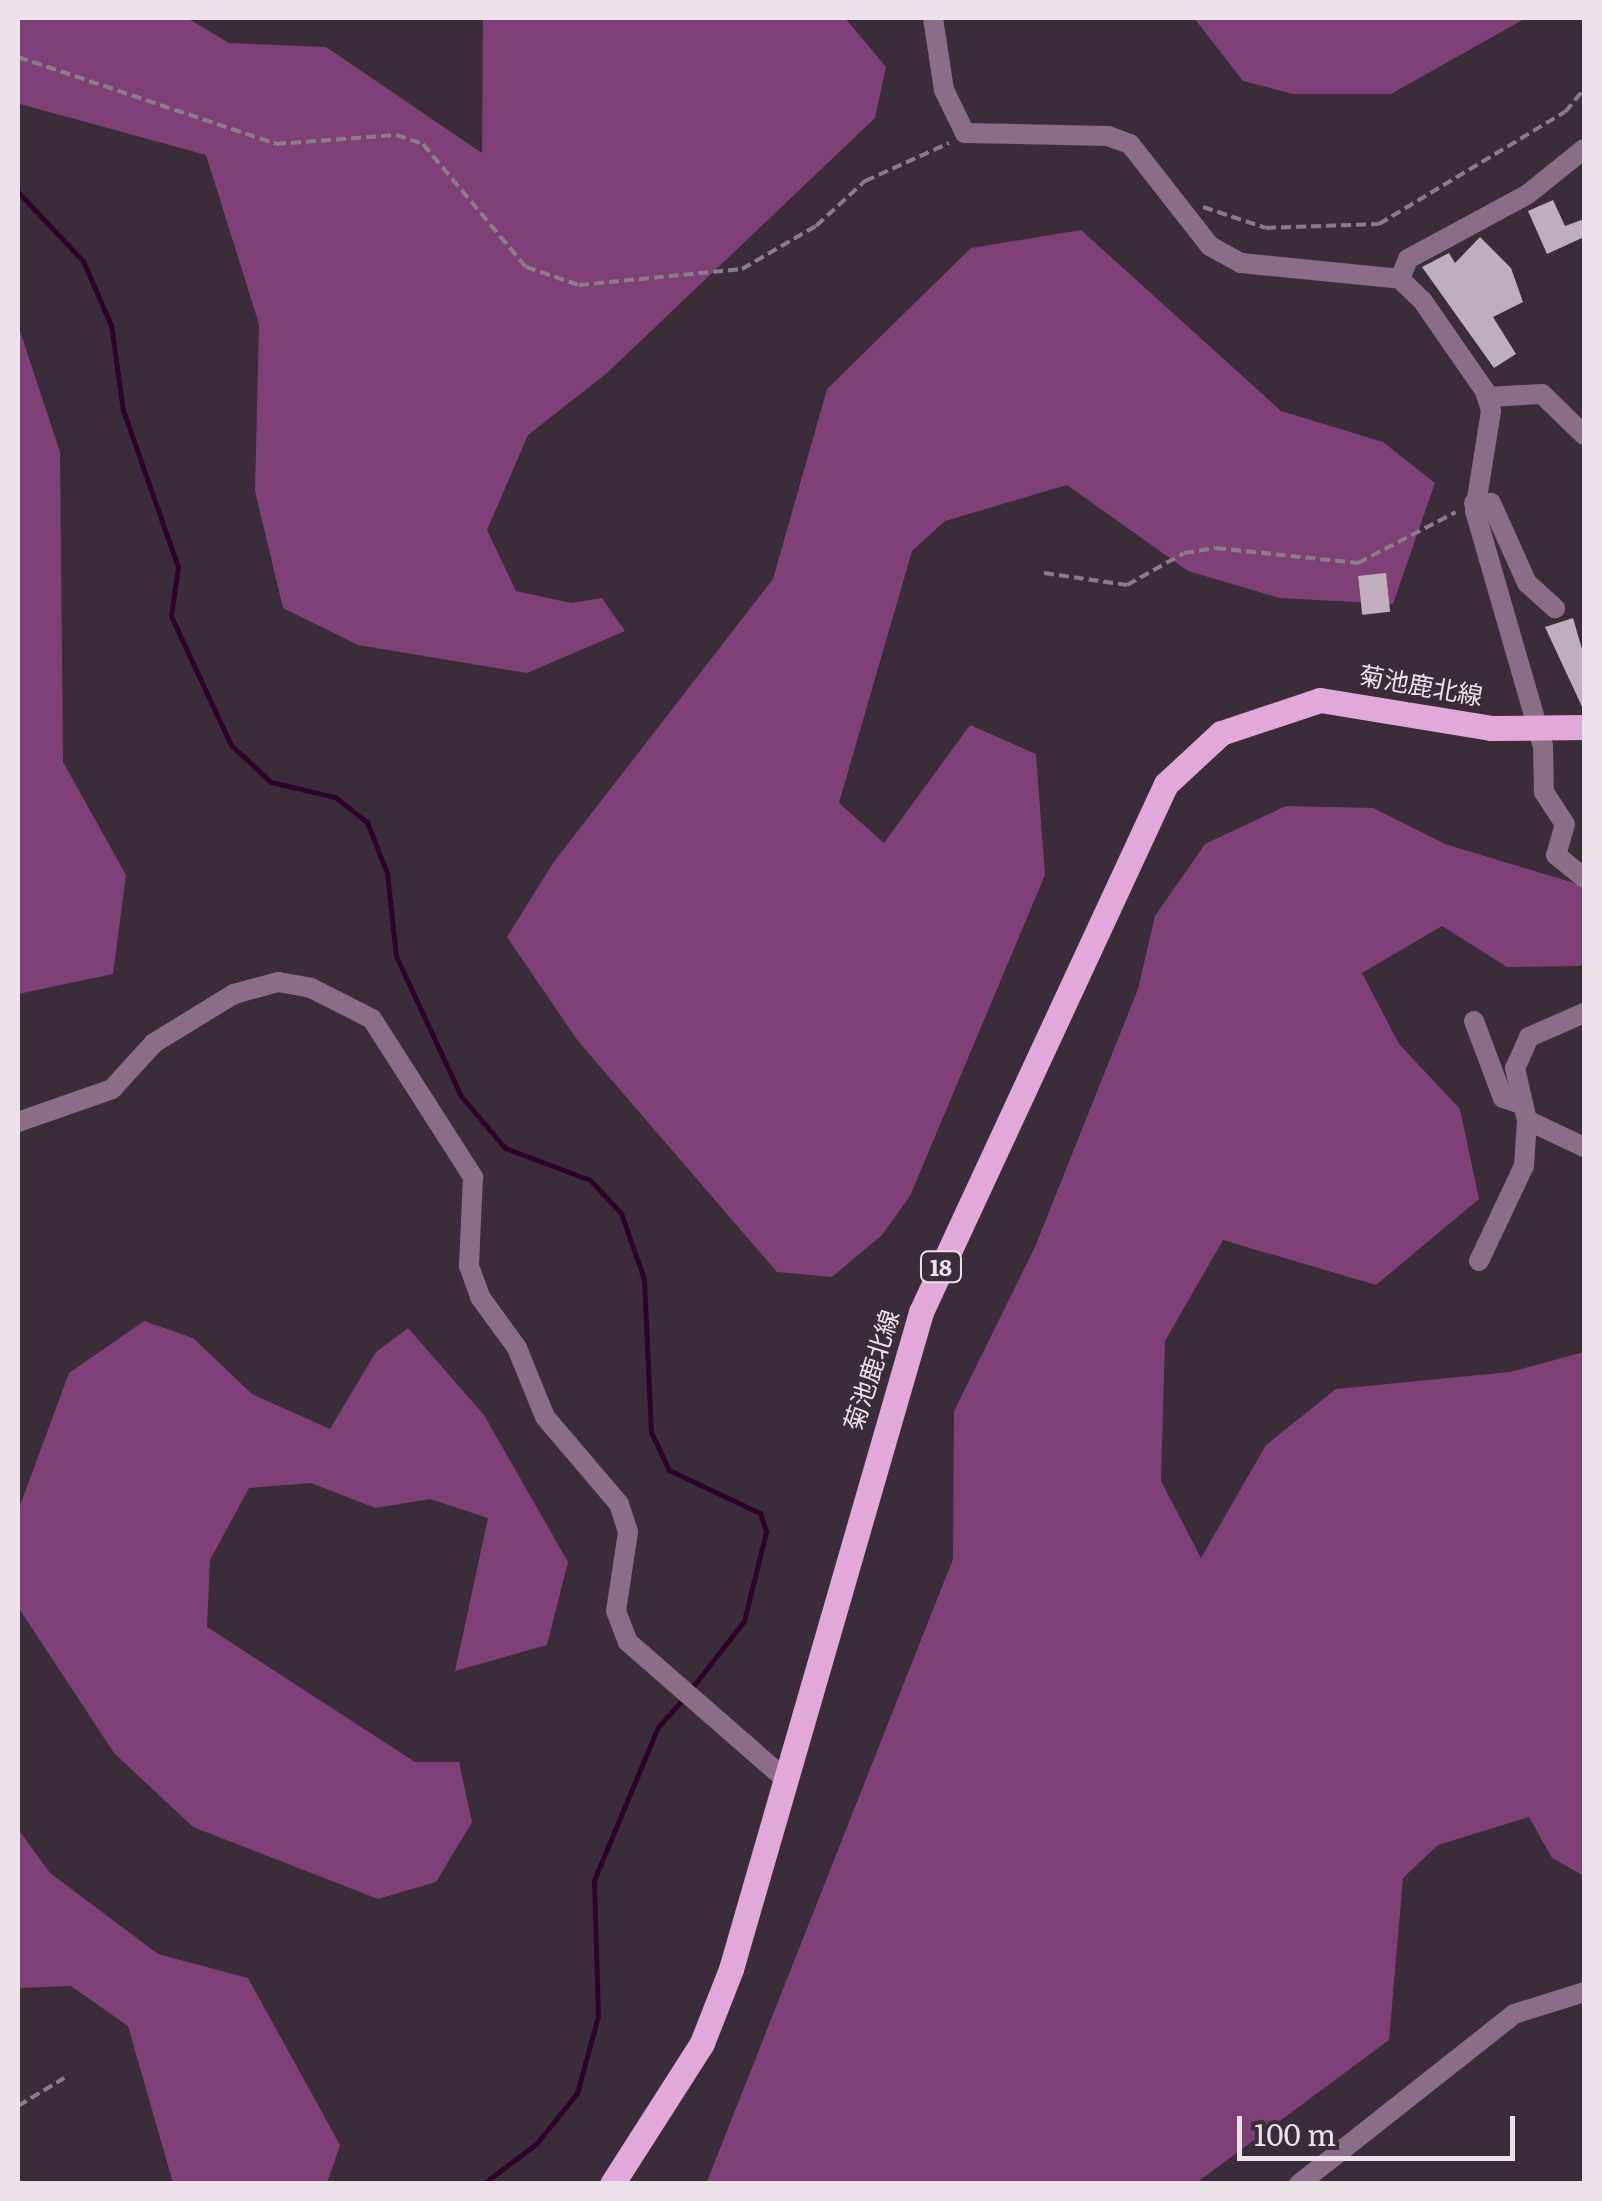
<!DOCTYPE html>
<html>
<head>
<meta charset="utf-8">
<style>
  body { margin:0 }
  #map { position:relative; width:1602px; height:2201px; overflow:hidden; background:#3a2c38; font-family:Literata,"Noto Sans JP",serif }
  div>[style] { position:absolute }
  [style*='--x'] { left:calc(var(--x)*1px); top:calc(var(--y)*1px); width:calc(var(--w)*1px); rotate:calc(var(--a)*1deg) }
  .forest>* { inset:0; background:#7e4077 }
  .stream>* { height:5px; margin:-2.5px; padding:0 2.5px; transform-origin:2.5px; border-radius:2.5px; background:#2e022b }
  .building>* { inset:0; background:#c1aebd; transform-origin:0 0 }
  .path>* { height:4px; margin-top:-2px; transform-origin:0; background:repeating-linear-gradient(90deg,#8a7d88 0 10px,transparent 0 15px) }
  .minor>* { height:20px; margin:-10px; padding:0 10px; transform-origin:10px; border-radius:10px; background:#8a6d86 }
  .major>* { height:25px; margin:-12.5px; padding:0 12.5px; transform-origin:12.5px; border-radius:12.5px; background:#e3a8da }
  span { translate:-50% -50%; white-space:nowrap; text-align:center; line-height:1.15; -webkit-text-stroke:10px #3a2c38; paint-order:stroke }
  .shield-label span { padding:2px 8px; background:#3a2c38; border:2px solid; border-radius:8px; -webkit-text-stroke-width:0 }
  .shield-label { font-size:22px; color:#ece2ea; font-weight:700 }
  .street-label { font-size:25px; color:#ece2ea }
  .frame { position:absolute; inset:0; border:20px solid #ece2ea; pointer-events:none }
  .scale { position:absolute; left:1237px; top:2116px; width:278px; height:45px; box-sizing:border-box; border:5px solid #ece2ea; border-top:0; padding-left:12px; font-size:30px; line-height:35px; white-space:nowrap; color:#ece2ea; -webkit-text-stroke:8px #3a2c38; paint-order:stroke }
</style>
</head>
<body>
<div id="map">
  <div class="forest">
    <div style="clip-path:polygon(18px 18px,187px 18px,229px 43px,326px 47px,482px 153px,483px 18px,845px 18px,886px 67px,875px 118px,607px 373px,528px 435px,487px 530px,516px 591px,571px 603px,602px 598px,625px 631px,527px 673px,358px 645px,283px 608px,255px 491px,259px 324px,206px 155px,20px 104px)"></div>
    <div style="clip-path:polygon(1194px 18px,1526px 18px,1391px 94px,1293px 94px,1243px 81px)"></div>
    <div style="clip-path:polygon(1081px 230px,1281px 411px,1383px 442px,1435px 483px,1393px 604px,1280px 598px,1188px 571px,1067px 485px,945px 521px,912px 551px,839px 803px,884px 843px,970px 725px,1036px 754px,1045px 875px,910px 1196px,882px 1235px,832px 1277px,777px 1272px,578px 1041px,507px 937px,553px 863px,773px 579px,827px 389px,971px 248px)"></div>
    <div style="clip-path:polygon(18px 325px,60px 452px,63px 762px,126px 875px,113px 974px,18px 994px)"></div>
    <div style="clip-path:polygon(1286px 806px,1373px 808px,1445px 844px,1584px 886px,1584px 955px,1581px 966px,1507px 967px,1442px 926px,1362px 973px,1399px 1044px,1460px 1109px,1479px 1199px,1376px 1285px,1223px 1240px,1165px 1341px,1161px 1481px,1201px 1558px,1266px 1445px,1336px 1389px,1510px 1372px,1584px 1352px,1584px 1876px,1552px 1858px,1529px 1817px,1438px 1845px,1403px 1878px,1389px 2040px,1196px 2183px,706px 2184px,953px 1559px,954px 1411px,1035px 1247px,1138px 989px,1155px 916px,1205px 844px)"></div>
    <div style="clip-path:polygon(144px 1321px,193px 1338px,252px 1394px,330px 1429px,376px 1352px,408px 1328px,484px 1415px,568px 1562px,547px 1645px,455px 1671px,488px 1518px,430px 1499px,375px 1508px,311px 1483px,249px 1488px,210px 1560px,207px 1627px,415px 1762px,459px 1762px,472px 1822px,436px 1882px,378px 1899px,193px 1827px,114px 1753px,18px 1607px,18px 1511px,69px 1373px)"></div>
    <div style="clip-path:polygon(18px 1829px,50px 1873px,158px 1954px,248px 1978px,340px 2145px,327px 2183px,173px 2183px,128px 2026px,71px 1986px,18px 1988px)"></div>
  </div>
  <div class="stream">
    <div style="--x:18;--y:192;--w:95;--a:46.7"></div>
    <div style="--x:83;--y:261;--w:70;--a:66.4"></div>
    <div style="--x:111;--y:325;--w:86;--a:82"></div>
    <div style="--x:123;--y:410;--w:166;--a:70.7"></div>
    <div style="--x:178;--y:567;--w:49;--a:98.1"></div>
    <div style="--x:171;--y:616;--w:142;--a:65.1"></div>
    <div style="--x:231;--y:745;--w:54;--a:42.8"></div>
    <div style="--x:271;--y:782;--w:66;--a:13.2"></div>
    <div style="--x:335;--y:797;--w:41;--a:38"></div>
    <div style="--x:367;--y:822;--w:55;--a:68.6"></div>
    <div style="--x:387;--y:873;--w:83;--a:83.8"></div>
    <div style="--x:396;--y:956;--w:154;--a:65.1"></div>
    <div style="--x:461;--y:1096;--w:68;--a:49.8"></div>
    <div style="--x:505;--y:1148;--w:91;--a:20.6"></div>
    <div style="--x:590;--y:1180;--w:45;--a:46.8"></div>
    <div style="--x:621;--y:1213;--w:70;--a:70.8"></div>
    <div style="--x:644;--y:1279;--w:153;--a:87.4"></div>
    <div style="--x:651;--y:1432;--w:42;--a:64.7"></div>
    <div style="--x:669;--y:1470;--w:101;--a:25.3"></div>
    <div style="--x:760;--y:1513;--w:20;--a:72"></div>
    <div style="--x:766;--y:1532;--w:92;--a:103.9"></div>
    <div style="--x:744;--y:1621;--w:86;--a:127.9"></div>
    <div style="--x:483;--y:2184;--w:68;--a:-37.2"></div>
    <div style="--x:537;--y:2143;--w:64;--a:-51.3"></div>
    <div style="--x:577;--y:2093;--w:80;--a:-74.7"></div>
    <div style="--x:598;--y:2016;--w:136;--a:-91.7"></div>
    <div style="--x:594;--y:1880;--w:166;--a:-67.3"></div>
    <div style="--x:658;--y:1727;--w:39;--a:-48"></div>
  </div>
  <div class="building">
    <div style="clip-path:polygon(1553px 200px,1565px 226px,1584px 219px,1584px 237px,1547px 254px,1528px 211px)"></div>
    <div style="clip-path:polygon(1480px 237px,1511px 268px,1523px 302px,1493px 317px,1516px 354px,1494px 368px,1422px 267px,1449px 253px,1455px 263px)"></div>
    <div style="left:1386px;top:573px;width:39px;height:28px;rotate:84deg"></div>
    <div style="clip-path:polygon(1573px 618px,1584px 656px,1584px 711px,1545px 627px)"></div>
  </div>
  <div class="path">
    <div style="--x:18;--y:57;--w:272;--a:18.6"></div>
    <div style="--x:276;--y:144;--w:120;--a:-4.3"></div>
    <div style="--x:396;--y:135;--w:28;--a:18"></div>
    <div style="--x:423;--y:144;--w:160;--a:50.1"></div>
    <div style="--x:526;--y:267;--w:56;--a:18.8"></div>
    <div style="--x:579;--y:285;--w:164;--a:-5.6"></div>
    <div style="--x:742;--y:269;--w:86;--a:-30.2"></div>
    <div style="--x:816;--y:226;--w:67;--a:-42.6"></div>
    <div style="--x:865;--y:181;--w:92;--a:-24.3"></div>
    <div style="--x:1203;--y:207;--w:66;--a:18.4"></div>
    <div style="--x:1266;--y:228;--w:113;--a:-2"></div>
    <div style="--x:1379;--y:224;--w:217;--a:-31.1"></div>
    <div style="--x:1565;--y:112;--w:30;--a:-50"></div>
    <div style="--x:1044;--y:573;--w:84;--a:8.2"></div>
    <div style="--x:1127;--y:585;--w:65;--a:-29.3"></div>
    <div style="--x:1184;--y:553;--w:32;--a:-9"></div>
    <div style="--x:1216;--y:548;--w:143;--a:6"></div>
    <div style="--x:1358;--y:563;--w:110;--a:-27.5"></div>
    <div style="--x:18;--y:2106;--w:54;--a:-31.3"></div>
  </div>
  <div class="minor">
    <div style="--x:933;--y:18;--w:73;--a:81.3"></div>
    <div style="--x:944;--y:90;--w:48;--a:64"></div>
    <div style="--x:965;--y:133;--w:143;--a:1.2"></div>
    <div style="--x:1108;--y:136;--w:23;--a:20"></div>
    <div style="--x:1130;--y:144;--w:130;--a:51.9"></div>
    <div style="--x:1210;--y:246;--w:35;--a:29"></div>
    <div style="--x:1241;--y:263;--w:160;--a:5.7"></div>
    <div style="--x:1400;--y:279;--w:30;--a:44"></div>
    <div style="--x:1422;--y:300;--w:111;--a:55.3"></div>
    <div style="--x:1485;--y:391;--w:21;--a:73"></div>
    <div style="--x:1491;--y:411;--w:101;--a:99.1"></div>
    <div style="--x:1475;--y:511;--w:245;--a:73.9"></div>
    <div style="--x:1543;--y:746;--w:46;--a:88.8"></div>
    <div style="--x:1544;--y:792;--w:38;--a:57"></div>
    <div style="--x:1565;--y:824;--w:32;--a:106"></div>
    <div style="--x:1556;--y:855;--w:36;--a:39"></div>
    <div style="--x:1400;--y:279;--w:22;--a:-68"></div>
    <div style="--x:1408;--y:259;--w:136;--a:-28.4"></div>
    <div style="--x:1528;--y:194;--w:72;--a:-38.8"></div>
    <div style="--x:1487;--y:397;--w:55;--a:-3.1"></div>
    <div style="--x:1542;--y:394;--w:59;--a:44.3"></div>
    <div style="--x:1474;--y:503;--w:17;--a:0"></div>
    <div style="--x:1491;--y:503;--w:88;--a:65.8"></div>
    <div style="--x:1527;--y:583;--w:38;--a:42"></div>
    <div style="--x:1584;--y:1013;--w:60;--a:156.4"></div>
    <div style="--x:1529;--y:1037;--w:34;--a:114"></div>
    <div style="--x:1515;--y:1068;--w:53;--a:77"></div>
    <div style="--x:1527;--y:1120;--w:63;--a:25.3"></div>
    <div style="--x:1474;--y:1021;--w:82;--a:69.4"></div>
    <div style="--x:1503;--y:1098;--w:16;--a:18"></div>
    <div style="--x:18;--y:1122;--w:100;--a:-19.3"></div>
    <div style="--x:112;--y:1089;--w:62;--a:-47.6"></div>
    <div style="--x:154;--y:1043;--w:94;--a:-31.5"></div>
    <div style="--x:234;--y:994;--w:46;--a:-15.3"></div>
    <div style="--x:278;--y:982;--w:34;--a:10"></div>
    <div style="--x:311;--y:988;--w:68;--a:26.9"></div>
    <div style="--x:372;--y:1019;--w:188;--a:57.4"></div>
    <div style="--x:473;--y:1177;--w:89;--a:92.6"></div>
    <div style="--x:469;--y:1266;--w:33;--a:70"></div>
    <div style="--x:480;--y:1297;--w:63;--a:54"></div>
    <div style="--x:517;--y:1348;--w:74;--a:67.9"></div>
    <div style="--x:545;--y:1417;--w:114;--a:49.6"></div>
    <div style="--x:619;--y:1504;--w:29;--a:72"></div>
    <div style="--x:628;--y:1532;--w:80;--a:98.6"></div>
    <div style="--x:616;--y:1611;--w:33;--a:69"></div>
    <div style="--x:628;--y:1642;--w:207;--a:41.1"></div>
    <div style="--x:1479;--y:1261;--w:105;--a:-64.7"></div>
    <div style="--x:1524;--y:1166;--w:46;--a:-86.3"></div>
    <div style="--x:1299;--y:2184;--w:274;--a:-38.3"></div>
    <div style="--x:1514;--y:2014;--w:73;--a:-17.4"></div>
  </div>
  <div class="major">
    <div style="--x:612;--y:2184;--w:167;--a:-57.4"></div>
    <div style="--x:702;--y:2043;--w:79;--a:-68.6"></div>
    <div style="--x:731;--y:1969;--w:684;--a:-73.87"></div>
    <div style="--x:921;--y:1312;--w:582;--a:-65.11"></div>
    <div style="--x:1166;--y:784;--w:75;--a:-42.8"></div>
    <div style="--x:1221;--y:733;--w:104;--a:-18.4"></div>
    <div style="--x:1320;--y:700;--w:173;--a:9.3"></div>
    <div style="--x:1491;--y:728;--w:93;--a:-0.6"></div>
  </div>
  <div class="shield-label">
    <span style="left:941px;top:1267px">18</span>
  </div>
  <div class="street-label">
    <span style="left:1421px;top:685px;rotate:10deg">菊池鹿北線</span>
    <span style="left:871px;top:1370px;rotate:-72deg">菊池鹿北線</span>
  </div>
  <div class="frame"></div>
  <div class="scale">100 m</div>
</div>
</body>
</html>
